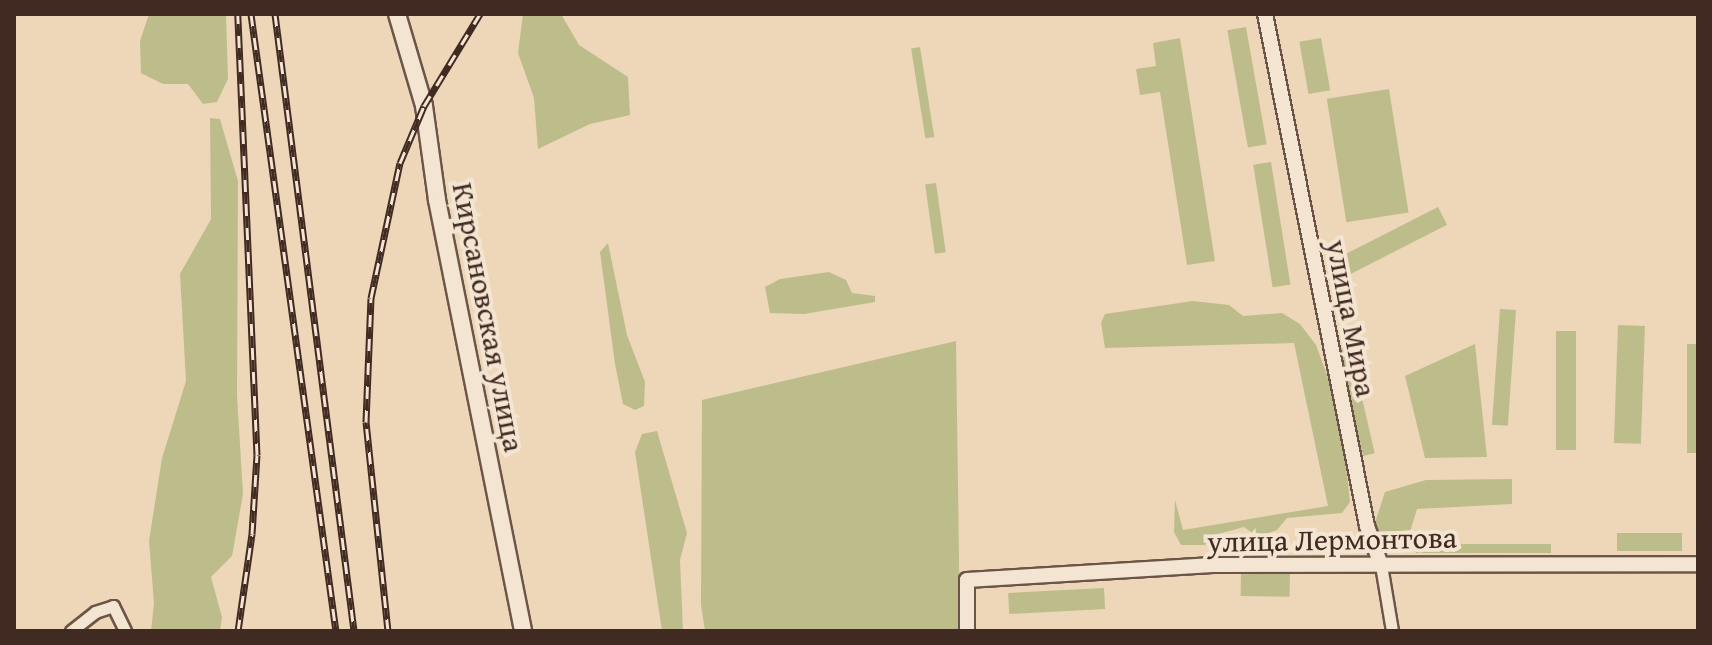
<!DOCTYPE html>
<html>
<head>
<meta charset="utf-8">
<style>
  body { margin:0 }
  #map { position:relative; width:1712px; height:645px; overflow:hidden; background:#edd7b8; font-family:"Gentium Book Plus",serif }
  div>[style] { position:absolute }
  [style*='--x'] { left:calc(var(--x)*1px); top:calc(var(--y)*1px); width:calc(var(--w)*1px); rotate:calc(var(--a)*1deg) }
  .green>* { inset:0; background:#bdbd8b; transform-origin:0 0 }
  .roads { filter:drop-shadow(2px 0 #6c5548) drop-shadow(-2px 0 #6c5548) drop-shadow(0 2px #6c5548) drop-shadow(0 -2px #6c5548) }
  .minor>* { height:11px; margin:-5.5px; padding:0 5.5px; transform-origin:5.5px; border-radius:5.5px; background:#f3e5d1 }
  .tertiary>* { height:14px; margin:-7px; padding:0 7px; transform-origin:7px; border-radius:7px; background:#f3e5d1 }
  .secondary>* { height:16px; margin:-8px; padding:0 8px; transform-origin:8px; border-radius:8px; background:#f3e5d1 }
  .rail>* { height:7px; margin-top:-3.5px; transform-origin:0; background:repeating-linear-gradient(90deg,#f3e5d1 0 12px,#412a22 0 24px); box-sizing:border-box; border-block:2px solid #412a22 }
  span { translate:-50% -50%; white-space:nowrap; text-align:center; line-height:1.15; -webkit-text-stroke:8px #f3e5d1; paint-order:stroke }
  .street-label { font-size:30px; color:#412a22 }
  .frame { position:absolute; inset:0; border:16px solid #412a22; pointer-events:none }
</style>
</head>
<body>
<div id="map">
  <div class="green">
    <div style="clip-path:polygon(149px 14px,226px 14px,228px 79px,217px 102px,203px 104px,188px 84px,163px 84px,141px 73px,140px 41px)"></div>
    <div style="clip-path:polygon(523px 14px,561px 14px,579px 45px,628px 77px,630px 115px,590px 124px,538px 149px,534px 98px,518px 53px)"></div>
    <div style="left:1246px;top:27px;width:119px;height:19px;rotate:80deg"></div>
    <div style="clip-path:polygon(1180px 38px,1215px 261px,1187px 265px,1160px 92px,1140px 95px,1136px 69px,1156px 66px,1153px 43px)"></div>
    <div style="left:1321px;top:38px;width:53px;height:22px;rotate:80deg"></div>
    <div style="left:920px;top:47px;width:91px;height:9px;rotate:81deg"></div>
    <div style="left:1389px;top:89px;width:125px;height:63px;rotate:81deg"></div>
    <div style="clip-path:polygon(210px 118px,220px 119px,238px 181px,237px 395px,243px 494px,232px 556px,211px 577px,222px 617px,220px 631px,151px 631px,154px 603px,149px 541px,162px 458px,186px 381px,180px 274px,211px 219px)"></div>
    <div style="left:1271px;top:162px;width:124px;height:18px;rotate:81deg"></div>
    <div style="left:936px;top:183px;width:70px;height:11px;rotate:82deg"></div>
    <div style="left:1438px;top:207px;width:20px;height:111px;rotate:63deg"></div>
    <div style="clip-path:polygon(608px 243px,627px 335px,645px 382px,644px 406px,635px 410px,623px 404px,615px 364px,600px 252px)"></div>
    <div style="clip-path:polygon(829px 272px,846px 280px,852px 293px,875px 296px,875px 302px,804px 314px,770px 313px,765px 287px,780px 279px)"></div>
    <div style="clip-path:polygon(1193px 301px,1229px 305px,1243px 316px,1282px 313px,1300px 324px,1316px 345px,1335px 397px,1348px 482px,1350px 502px,1342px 513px,1287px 518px,1277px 530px,1258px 537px,1244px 527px,1214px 535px,1205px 545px,1181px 545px,1174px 532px,1175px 500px,1183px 530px,1328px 506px,1294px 343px,1105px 348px,1101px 323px,1105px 314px)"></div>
    <div style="left:1500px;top:309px;width:16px;height:116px;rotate:4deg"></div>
    <div style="left:1618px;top:325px;width:27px;height:118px;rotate:2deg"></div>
    <div style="left:1556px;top:331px;width:20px;height:119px"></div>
    <div style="clip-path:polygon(956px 341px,960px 631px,705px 631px,701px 605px,702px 400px)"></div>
    <div style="clip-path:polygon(1475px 344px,1487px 457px,1425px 458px,1405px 376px)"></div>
    <div style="left:1687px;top:344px;width:11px;height:109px"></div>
    <div style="left:1350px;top:346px;width:110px;height:12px;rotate:77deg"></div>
    <div style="clip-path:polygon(657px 431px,687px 533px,680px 560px,683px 631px,662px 631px,635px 452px,642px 434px)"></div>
    <div style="clip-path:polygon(1512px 479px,1512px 504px,1417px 509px,1408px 538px,1394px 548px,1373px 529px,1385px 492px,1426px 480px)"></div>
    <div style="left:1617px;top:533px;width:65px;height:18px"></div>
    <div style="left:1551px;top:544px;width:9px;height:135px;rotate:90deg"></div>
    <div style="left:1241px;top:572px;width:49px;height:24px;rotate:1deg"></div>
    <div style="left:1104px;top:588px;width:21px;height:96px;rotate:87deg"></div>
  </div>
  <div class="roads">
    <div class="minor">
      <div style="--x:1381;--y:565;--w:67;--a:80.5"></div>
      <div style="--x:71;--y:631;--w:31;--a:-38"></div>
      <div style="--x:95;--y:612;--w:19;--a:-18"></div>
      <div style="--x:113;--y:606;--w:28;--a:64"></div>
    </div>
    <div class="tertiary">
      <div style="--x:1265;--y:14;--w:522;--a:78.73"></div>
      <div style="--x:1367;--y:526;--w:41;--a:70.3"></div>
      <div style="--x:967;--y:631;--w:51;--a:-90"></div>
      <div style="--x:967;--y:580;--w:246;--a:-3.5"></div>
      <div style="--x:1213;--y:565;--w:485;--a:-0.1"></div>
    </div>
    <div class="secondary">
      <div style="--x:397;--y:14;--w:96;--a:73.6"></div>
      <div style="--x:424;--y:106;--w:95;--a:82.1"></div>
      <div style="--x:437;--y:200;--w:439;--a:78.7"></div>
    </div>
  </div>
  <div class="rail">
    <div style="--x:251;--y:14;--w:623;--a:82.16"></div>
    <div style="--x:275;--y:14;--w:622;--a:82.7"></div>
    <div style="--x:238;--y:631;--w:98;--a:-81.8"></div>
    <div style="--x:252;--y:534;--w:79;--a:-86.4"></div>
    <div style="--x:257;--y:455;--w:441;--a:-92.5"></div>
    <div style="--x:388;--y:631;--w:210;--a:-96"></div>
    <div style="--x:366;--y:422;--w:124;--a:-87.7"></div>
    <div style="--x:371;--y:298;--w:138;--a:-77.9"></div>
    <div style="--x:400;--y:163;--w:62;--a:-67.2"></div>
    <div style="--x:424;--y:106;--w:108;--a:-58.7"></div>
  </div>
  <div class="street-label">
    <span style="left:489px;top:317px;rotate:79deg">Кирсановская улица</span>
    <span style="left:1352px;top:318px;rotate:79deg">улица Мира</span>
    <span style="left:1332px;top:539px;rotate:-1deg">улица Лермонтова</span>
  </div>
  <div class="frame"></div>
</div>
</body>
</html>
